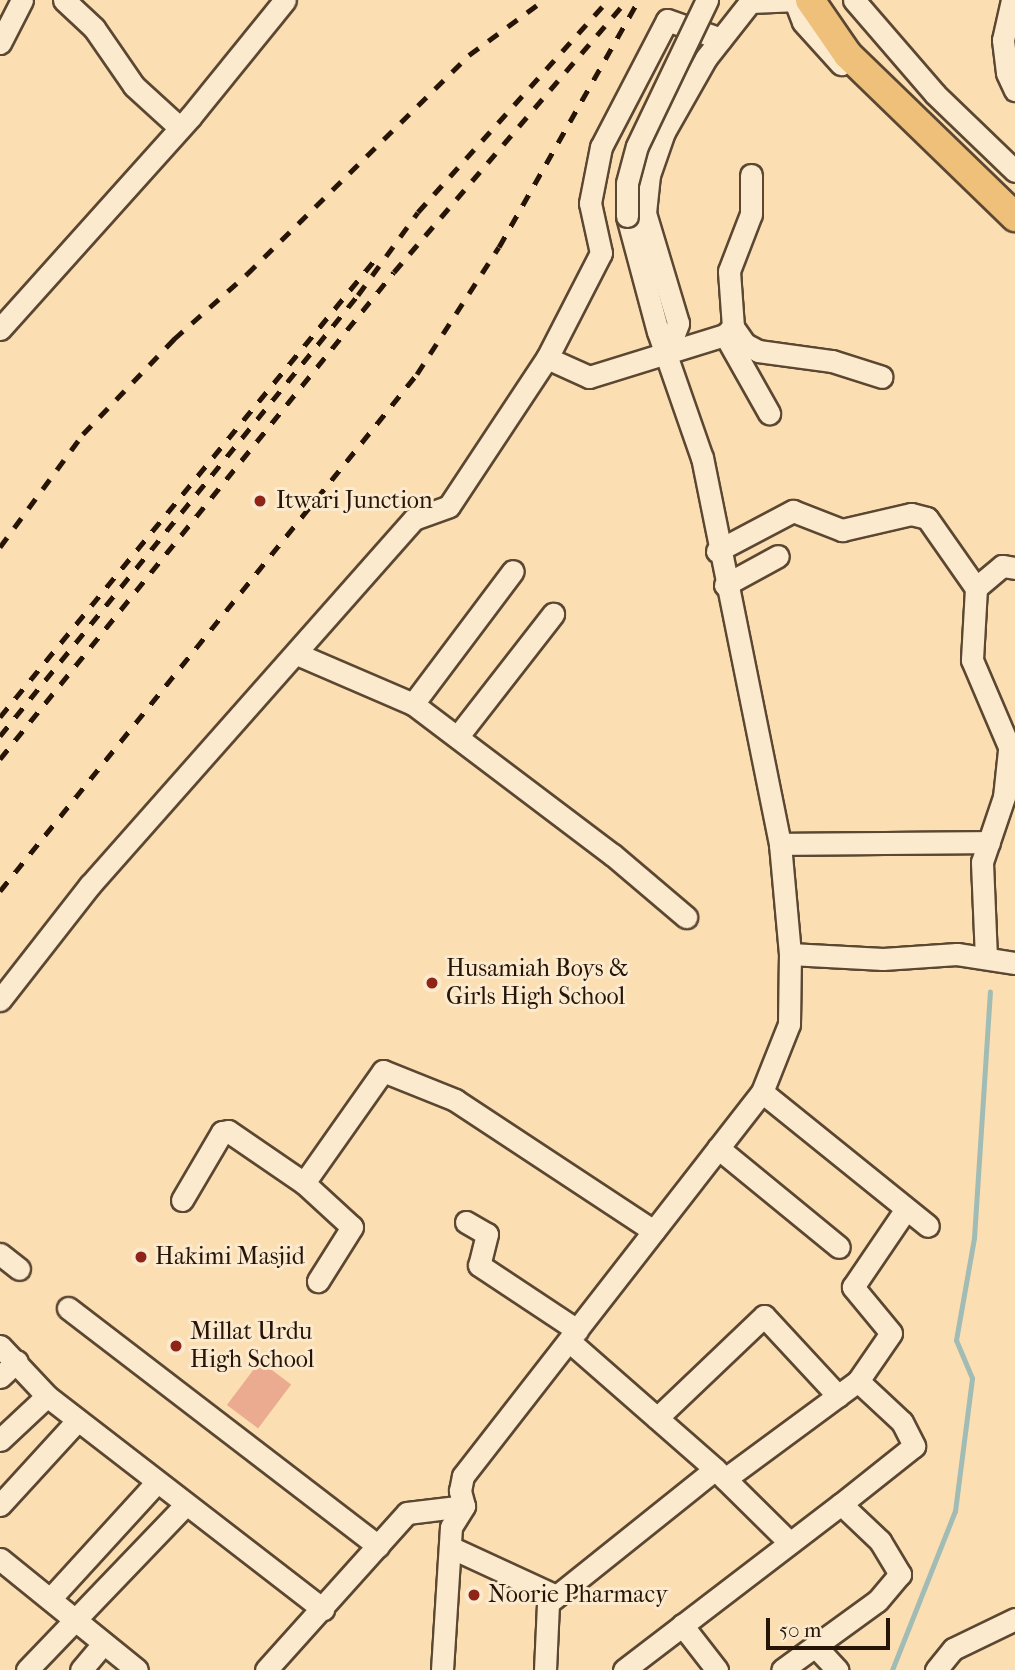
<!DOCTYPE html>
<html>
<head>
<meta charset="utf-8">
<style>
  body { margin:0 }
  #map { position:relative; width:1015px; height:1670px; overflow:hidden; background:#fbdfb3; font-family:"IM FELL French Canon",serif }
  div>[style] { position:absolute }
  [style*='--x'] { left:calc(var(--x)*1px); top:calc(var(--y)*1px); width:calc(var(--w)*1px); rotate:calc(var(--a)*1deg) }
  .stream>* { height:5px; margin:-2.5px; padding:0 2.5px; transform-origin:2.5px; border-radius:2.5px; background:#a1bbb5 }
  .building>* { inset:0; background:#eaab91; transform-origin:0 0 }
  .roads { filter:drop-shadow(2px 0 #5b4732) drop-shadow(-2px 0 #5b4732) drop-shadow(0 2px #5b4732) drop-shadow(0 -2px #5b4732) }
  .minor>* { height:21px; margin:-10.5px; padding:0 10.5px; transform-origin:10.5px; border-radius:10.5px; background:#fceace }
  .major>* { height:28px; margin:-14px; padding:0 14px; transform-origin:14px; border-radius:14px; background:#eec07a }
  .rail>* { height:5px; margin-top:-2.5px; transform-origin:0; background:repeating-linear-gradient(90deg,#261407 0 12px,transparent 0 24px) }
  .bridges { filter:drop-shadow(2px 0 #5b4732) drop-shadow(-2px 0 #5b4732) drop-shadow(0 2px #5b4732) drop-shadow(0 -2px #5b4732) }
  .minor-bridge>* { height:21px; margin:-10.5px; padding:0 10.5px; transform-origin:10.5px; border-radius:10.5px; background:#fceace }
  .dots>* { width:19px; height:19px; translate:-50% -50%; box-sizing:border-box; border:4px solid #fceace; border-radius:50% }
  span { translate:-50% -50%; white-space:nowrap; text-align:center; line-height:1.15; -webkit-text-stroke:6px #fceace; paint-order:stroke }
  .poi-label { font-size:24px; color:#261407 }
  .left { translate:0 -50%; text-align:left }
  .scale { position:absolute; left:766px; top:1618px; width:124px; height:32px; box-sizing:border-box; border:4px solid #261407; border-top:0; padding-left:9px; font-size:21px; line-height:24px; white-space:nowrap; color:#261407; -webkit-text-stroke:5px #fceace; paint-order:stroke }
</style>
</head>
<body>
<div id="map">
  <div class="stream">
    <div style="--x:892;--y:1670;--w:171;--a:-68.4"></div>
    <div style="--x:955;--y:1511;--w:134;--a:-82.7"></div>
    <div style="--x:972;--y:1378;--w:41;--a:-112.8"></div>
    <div style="--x:956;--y:1340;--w:104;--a:-80"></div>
    <div style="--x:974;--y:1238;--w:247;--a:-86.3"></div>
  </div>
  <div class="building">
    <div style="left:260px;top:1361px;width:39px;height:55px;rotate:37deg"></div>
  </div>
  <div class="roads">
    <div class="minor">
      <div style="--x:64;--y:0;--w:41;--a:43"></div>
      <div style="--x:94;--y:28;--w:70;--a:55.4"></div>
      <div style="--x:134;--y:86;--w:62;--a:42.4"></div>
      <div style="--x:854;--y:0;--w:124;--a:49.2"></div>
      <div style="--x:935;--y:94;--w:111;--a:43.9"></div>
      <div style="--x:1012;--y:0;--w:41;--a:102.7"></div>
      <div style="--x:1003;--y:40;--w:33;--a:83"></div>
      <div style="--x:1007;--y:73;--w:19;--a:65"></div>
      <div style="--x:795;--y:1;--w:22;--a:69"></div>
      <div style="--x:803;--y:22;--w:57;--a:47.9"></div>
      <div style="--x:0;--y:43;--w:48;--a:-62.9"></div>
      <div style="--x:733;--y:327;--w:21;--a:55"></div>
      <div style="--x:745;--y:344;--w:15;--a:28"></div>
      <div style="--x:758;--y:351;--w:75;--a:7.7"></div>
      <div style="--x:832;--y:361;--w:52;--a:17.7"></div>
      <div style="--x:0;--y:329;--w:286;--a:-48.1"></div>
      <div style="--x:191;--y:116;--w:149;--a:-51"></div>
      <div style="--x:725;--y:335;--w:90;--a:60.6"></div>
      <div style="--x:666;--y:355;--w:34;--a:-69"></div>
      <div style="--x:678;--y:323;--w:115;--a:-106.7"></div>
      <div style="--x:645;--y:213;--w:38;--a:-84"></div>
      <div style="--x:649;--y:175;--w:46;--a:-70.8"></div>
      <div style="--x:664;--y:132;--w:85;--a:-60.4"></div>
      <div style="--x:706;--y:58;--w:71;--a:-51.8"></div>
      <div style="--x:750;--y:2;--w:49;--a:-2.3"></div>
      <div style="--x:547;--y:358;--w:46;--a:24.3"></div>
      <div style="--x:589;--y:377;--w:142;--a:-17.2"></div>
      <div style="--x:725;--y:335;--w:11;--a:-45"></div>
      <div style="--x:733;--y:327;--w:56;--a:-94.1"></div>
      <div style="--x:729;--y:271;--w:61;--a:-68.9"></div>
      <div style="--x:751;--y:214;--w:39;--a:-90"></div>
      <div style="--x:717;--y:551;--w:86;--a:-27.8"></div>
      <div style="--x:793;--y:511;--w:53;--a:21.2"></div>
      <div style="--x:842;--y:530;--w:71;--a:-13.1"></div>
      <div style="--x:911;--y:514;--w:16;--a:14"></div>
      <div style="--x:927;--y:518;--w:85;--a:55"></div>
      <div style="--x:1015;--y:568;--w:13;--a:-171"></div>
      <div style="--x:1002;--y:566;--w:34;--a:140"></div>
      <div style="--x:976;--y:588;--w:72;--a:93.2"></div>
      <div style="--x:972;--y:660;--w:110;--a:66.9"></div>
      <div style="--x:725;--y:585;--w:60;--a:-28.7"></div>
      <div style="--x:297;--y:654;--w:126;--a:23.3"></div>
      <div style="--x:413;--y:704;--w:251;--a:37.1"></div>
      <div style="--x:613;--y:855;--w:96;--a:40.3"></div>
      <div style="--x:413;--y:704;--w:166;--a:-53.1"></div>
      <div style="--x:458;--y:736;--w:155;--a:-52.1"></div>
      <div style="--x:780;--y:844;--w:209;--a:-0.5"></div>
      <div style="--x:790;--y:954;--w:93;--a:3.1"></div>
      <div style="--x:883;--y:959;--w:74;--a:-3.9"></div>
      <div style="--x:957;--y:954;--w:59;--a:8.8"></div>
      <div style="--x:986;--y:958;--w:96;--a:-92.4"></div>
      <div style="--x:982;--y:862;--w:69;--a:-71.3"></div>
      <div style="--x:1004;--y:797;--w:47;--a:-83.9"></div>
      <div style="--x:0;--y:1000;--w:146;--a:-52"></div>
      <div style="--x:90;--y:885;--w:489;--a:-48.5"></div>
      <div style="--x:414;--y:519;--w:37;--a:-20"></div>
      <div style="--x:449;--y:506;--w:178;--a:-56.5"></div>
      <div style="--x:547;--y:358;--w:118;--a:-62.8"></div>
      <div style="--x:601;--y:253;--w:51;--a:-102.4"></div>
      <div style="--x:590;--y:203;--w:57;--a:-78.9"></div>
      <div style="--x:601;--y:147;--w:143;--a:-62.5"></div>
      <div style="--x:667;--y:20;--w:57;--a:19.4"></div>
      <div style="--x:762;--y:1092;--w:213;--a:38.9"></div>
      <div style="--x:718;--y:1148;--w:156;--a:39.3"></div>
      <div style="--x:304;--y:1183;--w:137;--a:-54.8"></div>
      <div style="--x:383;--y:1071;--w:78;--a:21.9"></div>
      <div style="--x:455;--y:1100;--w:238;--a:33.4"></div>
      <div style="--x:182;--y:1200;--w:79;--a:-59.5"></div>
      <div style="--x:222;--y:1132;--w:6;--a:-9"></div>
      <div style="--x:228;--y:1131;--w:92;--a:34.4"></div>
      <div style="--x:304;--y:1183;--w:65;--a:42.5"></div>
      <div style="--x:352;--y:1227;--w:64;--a:122.2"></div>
      <div style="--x:466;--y:1222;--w:24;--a:30"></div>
      <div style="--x:487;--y:1234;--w:32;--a:104"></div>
      <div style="--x:479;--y:1265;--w:118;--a:33.6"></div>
      <div style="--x:0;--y:1254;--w:24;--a:38"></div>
      <div style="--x:68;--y:1308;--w:391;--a:37.5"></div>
      <div style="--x:569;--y:1341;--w:194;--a:41.2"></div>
      <div style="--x:0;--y:1346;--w:69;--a:46.8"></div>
      <div style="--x:47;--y:1396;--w:349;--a:37.7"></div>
      <div style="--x:0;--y:1377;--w:23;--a:-43"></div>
      <div style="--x:858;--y:1381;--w:58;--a:-55.5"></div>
      <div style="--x:891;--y:1333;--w:60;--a:-129.6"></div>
      <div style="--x:853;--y:1287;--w:94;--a:-55.8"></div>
      <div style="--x:657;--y:1418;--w:148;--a:-43.6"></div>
      <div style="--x:764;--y:1316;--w:109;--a:47.2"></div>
      <div style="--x:0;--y:1440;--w:64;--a:-43.1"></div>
      <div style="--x:725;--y:1479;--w:165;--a:-36.4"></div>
      <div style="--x:858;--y:1381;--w:60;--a:43"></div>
      <div style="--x:902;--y:1422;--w:27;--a:63"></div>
      <div style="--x:914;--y:1446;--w:93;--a:141.5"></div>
      <div style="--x:0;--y:1505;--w:115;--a:-47.5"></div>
      <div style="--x:450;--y:1547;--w:117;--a:24.8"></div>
      <div style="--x:0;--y:1559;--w:176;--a:39"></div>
      <div style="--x:50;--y:1599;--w:157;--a:-47.6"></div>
      <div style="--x:682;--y:1625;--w:57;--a:52.1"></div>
      <div style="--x:815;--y:1646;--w:33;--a:47"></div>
      <div style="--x:27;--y:1670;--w:228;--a:-46.2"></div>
      <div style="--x:81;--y:1670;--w:35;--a:-50"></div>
      <div style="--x:266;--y:1670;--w:211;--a:-48.1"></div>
      <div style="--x:407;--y:1513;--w:57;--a:-7"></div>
      <div style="--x:442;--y:1670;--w:143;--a:-86.4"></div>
      <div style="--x:451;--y:1527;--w:25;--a:-58"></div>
      <div style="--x:464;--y:1506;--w:16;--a:-105"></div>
      <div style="--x:460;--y:1491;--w:15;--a:-79"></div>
      <div style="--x:463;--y:1476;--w:487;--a:-52.1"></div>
      <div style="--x:762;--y:1092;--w:73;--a:-68.3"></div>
      <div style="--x:789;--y:1024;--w:70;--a:-89.2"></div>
      <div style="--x:790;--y:954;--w:110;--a:-95.2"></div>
      <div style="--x:780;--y:844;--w:394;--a:-101.4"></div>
      <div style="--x:702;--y:458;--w:133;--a:-109.2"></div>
      <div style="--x:658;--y:332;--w:120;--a:-105"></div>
      <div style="--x:545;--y:1670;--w:67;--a:-87.4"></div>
      <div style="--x:548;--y:1603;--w:214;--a:-38.7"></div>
      <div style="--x:715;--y:1469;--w:105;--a:44.6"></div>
      <div style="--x:624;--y:1670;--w:273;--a:-37.4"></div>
      <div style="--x:841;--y:1504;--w:54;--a:43.5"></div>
      <div style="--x:880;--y:1541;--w:39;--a:59"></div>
      <div style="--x:900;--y:1574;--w:35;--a:130"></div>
      <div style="--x:877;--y:1601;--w:117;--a:144"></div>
      <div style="--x:936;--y:1670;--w:27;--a:-51"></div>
      <div style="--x:953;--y:1649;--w:69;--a:-25.8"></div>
    </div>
    <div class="major">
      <div style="--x:810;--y:0;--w:67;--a:55.4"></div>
      <div style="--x:848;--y:55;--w:233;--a:44.1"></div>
    </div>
  </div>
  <div class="rail">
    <div style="--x:0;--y:547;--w:140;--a:-53.7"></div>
    <div style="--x:83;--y:434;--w:132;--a:-46.2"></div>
    <div style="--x:174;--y:339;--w:98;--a:-41.7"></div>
    <div style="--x:247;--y:274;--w:312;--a:-44.6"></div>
    <div style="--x:469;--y:55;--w:93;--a:-36.3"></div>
    <div style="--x:0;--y:717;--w:595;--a:-50.66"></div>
    <div style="--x:0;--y:736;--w:568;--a:-50.93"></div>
    <div style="--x:358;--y:295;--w:102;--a:-54.1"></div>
    <div style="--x:418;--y:212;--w:285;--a:-48.1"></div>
    <div style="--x:0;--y:759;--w:626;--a:-51.03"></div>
    <div style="--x:394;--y:272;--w:358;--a:-49.4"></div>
    <div style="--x:0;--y:891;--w:664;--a:-51.11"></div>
    <div style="--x:417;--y:374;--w:151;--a:-57.2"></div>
    <div style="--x:499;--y:247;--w:284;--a:-60.5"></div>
  </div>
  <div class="bridges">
    <div class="minor-bridge">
      <div style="--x:627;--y:216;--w:33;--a:-90"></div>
      <div style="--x:627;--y:183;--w:38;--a:-75"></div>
      <div style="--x:637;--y:146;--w:162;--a:-64.4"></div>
    </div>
  </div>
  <div class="dots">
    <div style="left:260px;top:501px;background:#8f2418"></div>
    <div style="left:432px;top:983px;background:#8f2418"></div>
    <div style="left:141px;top:1257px;background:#8f2418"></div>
    <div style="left:176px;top:1346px;background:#8f2418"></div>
    <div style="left:474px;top:1595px;background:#8f2418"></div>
  </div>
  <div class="poi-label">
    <span class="left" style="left:276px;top:501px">Itwari Junction</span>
    <span class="left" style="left:446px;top:983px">Husamiah Boys &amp;<br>Girls High School</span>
    <span class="left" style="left:155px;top:1257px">Hakimi Masjid</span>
    <span class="left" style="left:190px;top:1346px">Millat Urdu<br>High School</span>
    <span class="left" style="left:488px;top:1595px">Noorie Pharmacy</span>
  </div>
  <div class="scale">50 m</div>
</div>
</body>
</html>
